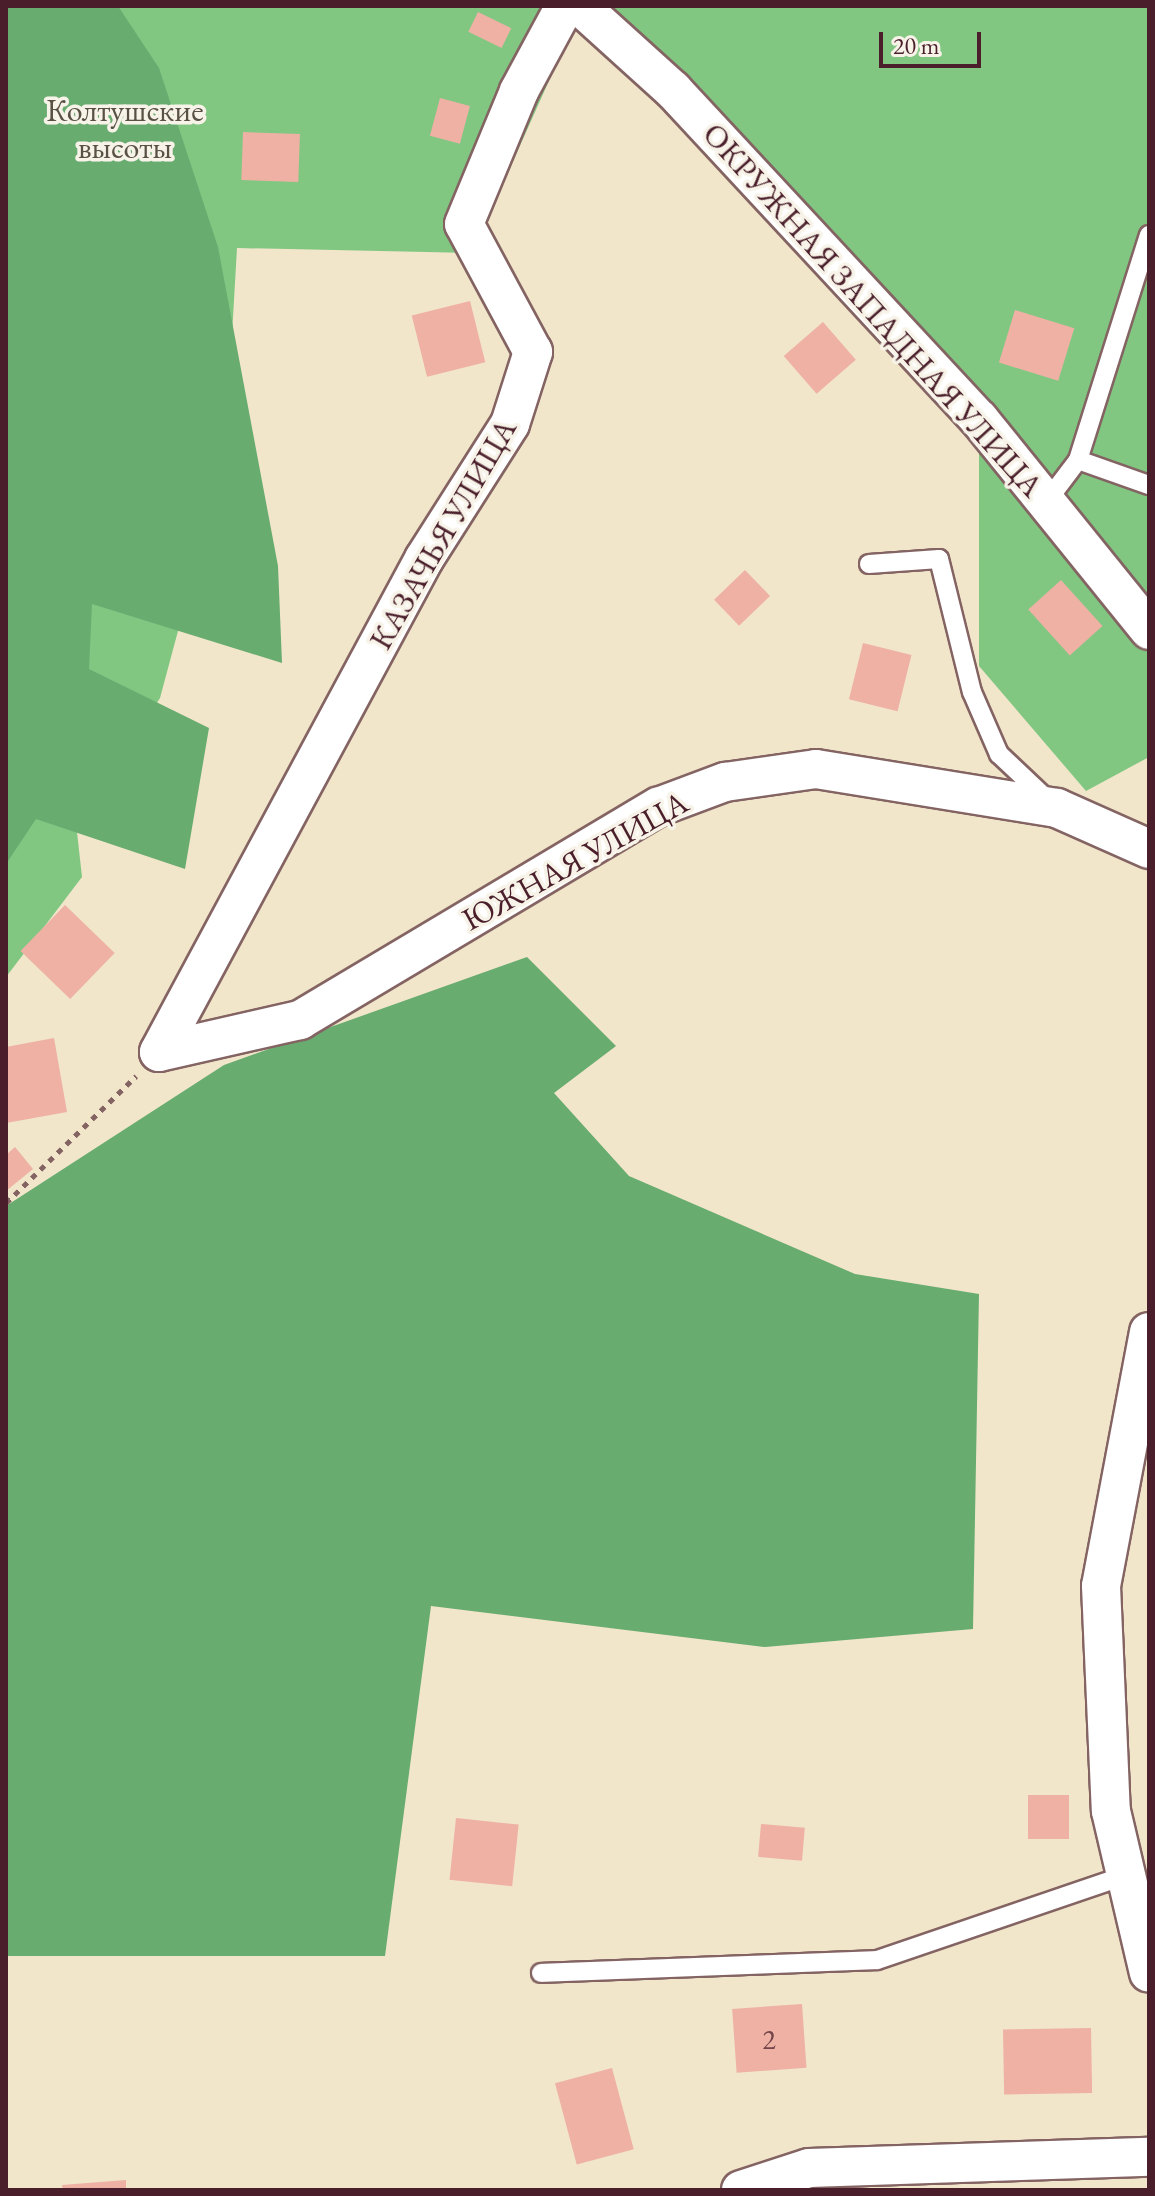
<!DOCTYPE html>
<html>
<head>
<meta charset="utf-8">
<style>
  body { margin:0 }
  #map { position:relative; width:1155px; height:2196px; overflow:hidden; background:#f1e5ca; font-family:"EB Garamond",serif }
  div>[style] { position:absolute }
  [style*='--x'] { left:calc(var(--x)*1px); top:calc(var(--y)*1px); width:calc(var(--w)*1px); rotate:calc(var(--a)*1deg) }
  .green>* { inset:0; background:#81c782 }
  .forest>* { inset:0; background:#68ac70 }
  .building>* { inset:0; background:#eeb1a4; transform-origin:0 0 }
  .path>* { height:5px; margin-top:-2.5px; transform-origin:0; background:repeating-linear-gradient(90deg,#846463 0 6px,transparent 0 12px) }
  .roads { filter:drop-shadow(2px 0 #846463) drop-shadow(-2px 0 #846463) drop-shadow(0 2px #846463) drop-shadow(0 -2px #846463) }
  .service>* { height:18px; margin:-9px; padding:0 9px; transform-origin:9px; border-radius:9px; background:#fff }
  .minor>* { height:38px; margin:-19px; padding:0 19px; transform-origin:19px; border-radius:19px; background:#fff }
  span { translate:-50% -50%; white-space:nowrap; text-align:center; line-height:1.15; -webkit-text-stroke:7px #f7f3e8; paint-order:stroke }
  .number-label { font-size:28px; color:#734449 }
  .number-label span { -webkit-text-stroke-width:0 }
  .park-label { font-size:32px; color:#5a5145 }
  .street-label { font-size:32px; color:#4a1f2b }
  .frame { position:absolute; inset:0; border:8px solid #4a1f2b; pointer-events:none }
  .scale { position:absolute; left:879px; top:32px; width:102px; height:36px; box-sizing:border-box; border:4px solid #4a1f2b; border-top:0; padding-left:10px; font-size:24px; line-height:28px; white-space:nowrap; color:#4a1f2b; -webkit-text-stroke:6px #f7f3e8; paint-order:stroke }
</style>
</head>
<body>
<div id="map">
  <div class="green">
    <div style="clip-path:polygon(6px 6px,1149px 6px,1149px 757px,1086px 791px,979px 666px,979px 435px,581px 9px,472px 253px,237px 248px,225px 456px,160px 698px,77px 832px,82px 877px,6px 977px)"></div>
  </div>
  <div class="forest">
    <div style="clip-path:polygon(6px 6px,118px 6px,159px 68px,218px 247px,278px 566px,282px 663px,92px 604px,89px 669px,209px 728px,185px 869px,36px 819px,6px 864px)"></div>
    <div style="clip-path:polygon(527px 957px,616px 1046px,554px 1093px,629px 1176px,855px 1274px,979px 1294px,973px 1629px,765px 1647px,431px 1606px,385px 1956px,6px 1956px,6px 1206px,224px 1065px)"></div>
  </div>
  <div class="building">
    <div style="left:478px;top:12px;width:37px;height:22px;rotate:26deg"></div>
    <div style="left:440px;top:98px;width:31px;height:39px;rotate:15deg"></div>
    <div style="left:243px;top:132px;width:57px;height:48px;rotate:2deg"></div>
    <div style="left:470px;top:301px;width:63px;height:60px;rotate:76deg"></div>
    <div style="left:1015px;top:310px;width:62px;height:55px;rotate:17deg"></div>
    <div style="left:823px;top:322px;width:50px;height:52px;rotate:49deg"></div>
    <div style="left:745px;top:570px;width:36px;height:43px;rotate:46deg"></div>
    <div style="left:1061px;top:580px;width:62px;height:44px;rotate:48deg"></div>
    <div style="left:863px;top:643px;width:50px;height:58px;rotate:14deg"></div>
    <div style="left:65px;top:905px;width:69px;height:64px;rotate:44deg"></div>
    <div style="clip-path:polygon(54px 1038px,67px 1112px,6px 1123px,6px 1047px)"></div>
    <div style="clip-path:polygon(15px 1147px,33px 1169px,6px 1191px,6px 1155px)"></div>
    <div style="left:1028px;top:1795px;width:41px;height:44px"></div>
    <div style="left:456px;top:1818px;width:63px;height:62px;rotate:6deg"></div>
    <div style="left:761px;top:1824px;width:44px;height:33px;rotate:5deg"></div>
    <div style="left:802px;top:2004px;width:64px;height:70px;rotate:86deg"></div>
    <div style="left:1091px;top:2028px;width:65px;height:88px;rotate:89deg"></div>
    <div style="left:612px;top:2068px;width:84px;height:59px;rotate:75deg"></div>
    <div style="clip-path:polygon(126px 2180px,126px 2190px,63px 2190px,62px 2185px)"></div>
  </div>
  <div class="path">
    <div style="--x:6;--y:1203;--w:182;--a:-44.3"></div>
  </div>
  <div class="roads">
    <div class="service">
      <div style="--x:1078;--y:460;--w:236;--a:-72.5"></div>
      <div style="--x:1047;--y:501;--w:51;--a:-52.9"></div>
      <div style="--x:1078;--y:460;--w:75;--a:19.4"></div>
      <div style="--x:869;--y:564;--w:70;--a:-4.1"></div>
      <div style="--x:939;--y:559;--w:137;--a:76.1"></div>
      <div style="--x:972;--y:692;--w:68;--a:66.5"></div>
      <div style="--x:999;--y:754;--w:70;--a:43.3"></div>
      <div style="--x:541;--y:1973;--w:336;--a:-2.2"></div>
      <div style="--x:877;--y:1960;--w:264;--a:-18.8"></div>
    </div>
    <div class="minor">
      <div style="--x:580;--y:6;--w:125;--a:42.1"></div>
      <div style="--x:673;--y:90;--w:449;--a:47.1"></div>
      <div style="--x:979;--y:419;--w:271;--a:51.1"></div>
      <div style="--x:159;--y:1052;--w:560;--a:-61.74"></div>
      <div style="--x:424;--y:559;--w:160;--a:-57.5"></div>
      <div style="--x:510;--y:424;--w:76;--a:-72.3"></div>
      <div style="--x:533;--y:352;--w:145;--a:-118.3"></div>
      <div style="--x:464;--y:224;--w:144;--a:-67.5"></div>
      <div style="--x:519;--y:91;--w:97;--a:-61.6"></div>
      <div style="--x:159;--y:1052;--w:145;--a:-12.8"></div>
      <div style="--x:300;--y:1020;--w:417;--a:-30.8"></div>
      <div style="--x:658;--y:807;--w:72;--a:-20.5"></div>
      <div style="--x:725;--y:782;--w:92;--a:-8.1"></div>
      <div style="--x:816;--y:769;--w:244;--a:9.2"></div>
      <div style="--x:1057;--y:808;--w:101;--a:24"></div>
      <div style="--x:1149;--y:1332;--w:258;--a:100.7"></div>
      <div style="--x:1101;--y:1586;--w:225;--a:87.5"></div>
      <div style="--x:1111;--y:1811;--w:166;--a:76.8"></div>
      <div style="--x:741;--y:2190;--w:71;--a:-17.9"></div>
      <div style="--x:809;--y:2168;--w:340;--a:-1.9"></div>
    </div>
  </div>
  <div class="number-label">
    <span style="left:769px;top:2039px">2</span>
  </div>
  <div class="park-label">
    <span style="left:125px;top:129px">Колтушские<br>высоты</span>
  </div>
  <div class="street-label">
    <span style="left:873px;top:310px;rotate:48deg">ОКРУЖНАЯ ЗАПАДНАЯ УЛИЦА</span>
    <span style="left:443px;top:534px;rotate:-60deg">КАЗАЧЬЯ УЛИЦА</span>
    <span style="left:575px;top:861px;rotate:-29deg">ЮЖНАЯ УЛИЦА</span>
  </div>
  <div class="frame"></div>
  <div class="scale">20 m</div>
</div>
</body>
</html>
